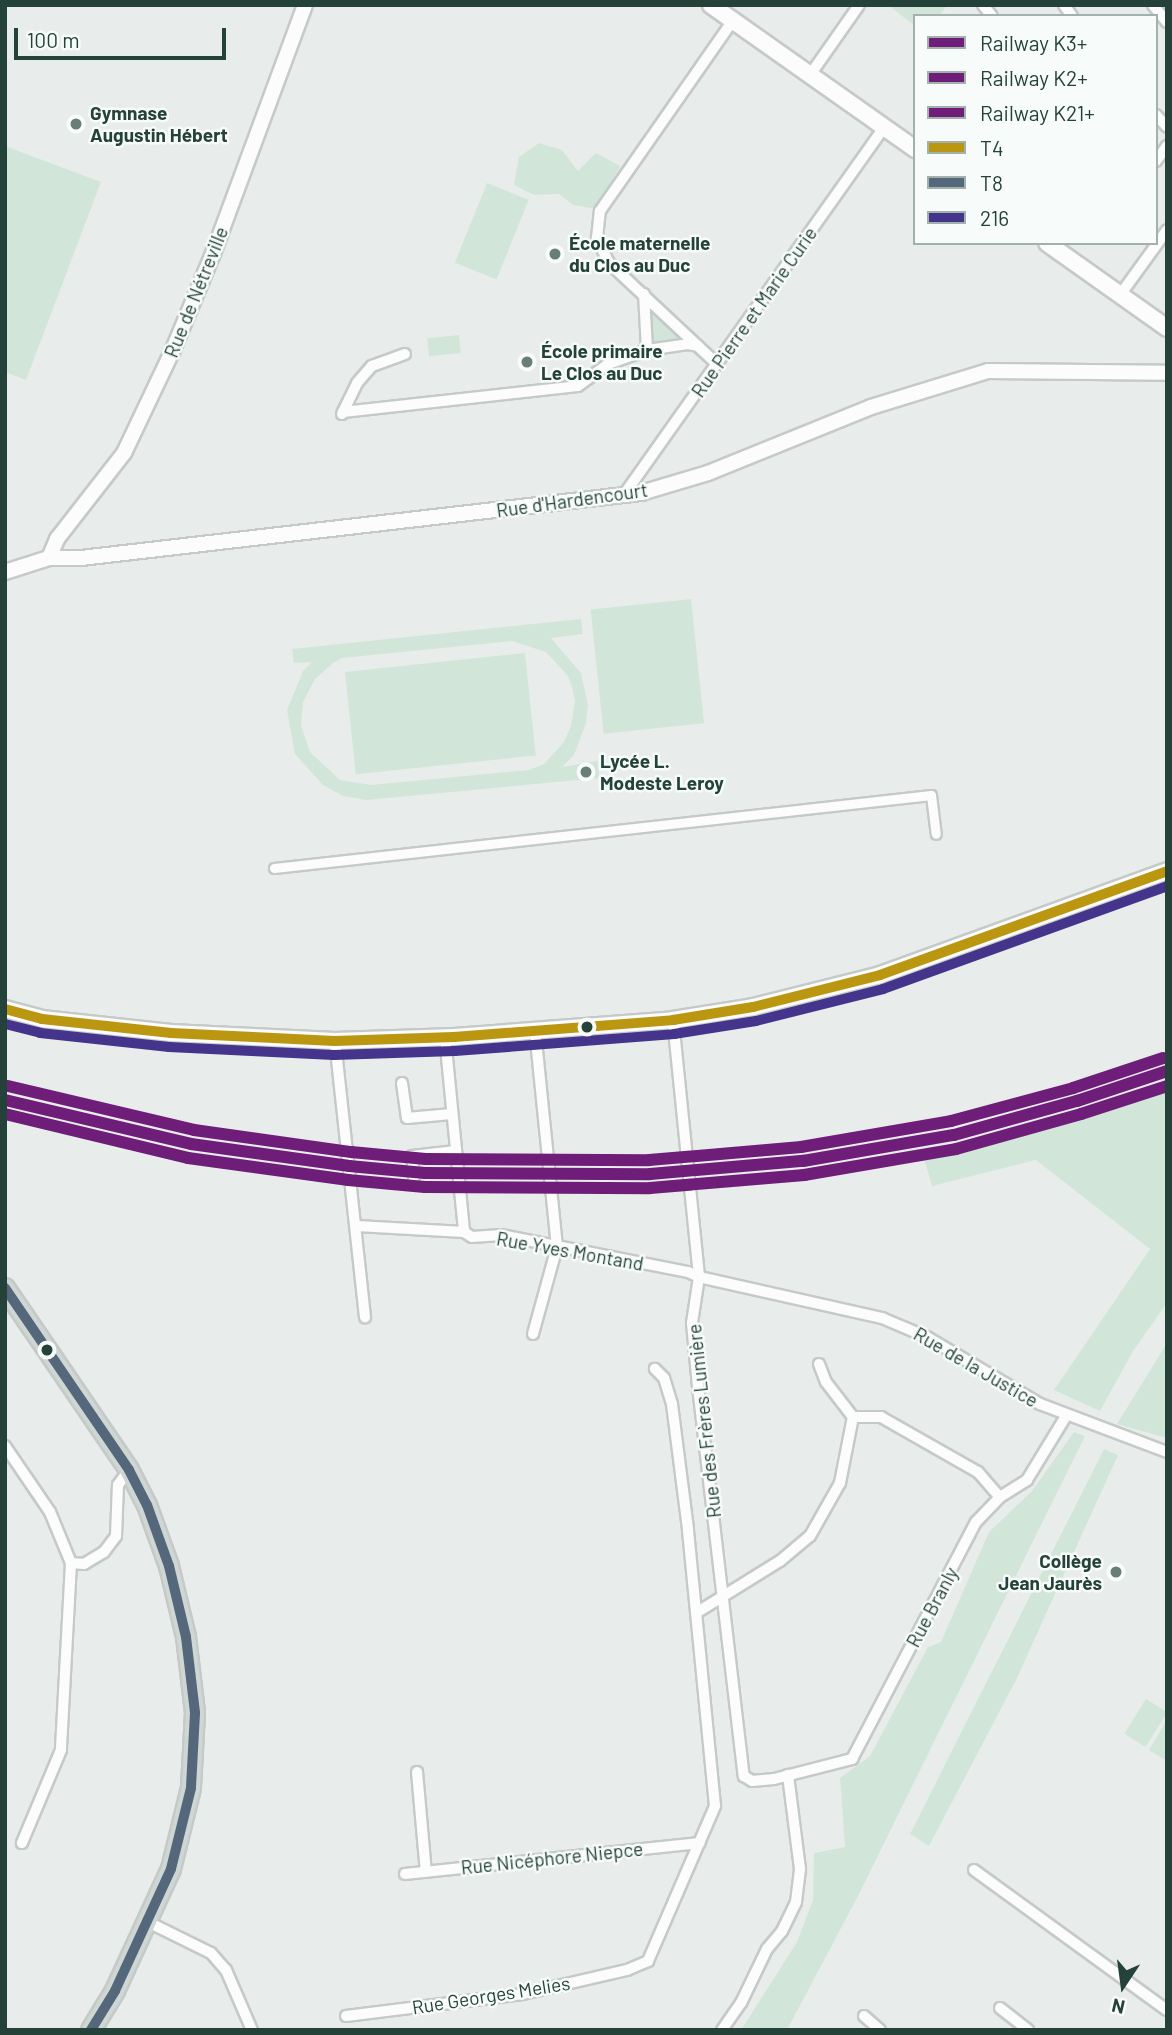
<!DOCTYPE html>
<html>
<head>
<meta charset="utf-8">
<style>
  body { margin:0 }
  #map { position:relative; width:1172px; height:2035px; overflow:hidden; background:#e8edeb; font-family:Barlow,sans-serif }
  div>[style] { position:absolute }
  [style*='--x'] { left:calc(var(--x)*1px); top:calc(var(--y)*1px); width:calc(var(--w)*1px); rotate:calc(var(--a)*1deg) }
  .green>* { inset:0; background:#d1e6d8; transform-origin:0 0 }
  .roads { filter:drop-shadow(2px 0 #c5cac8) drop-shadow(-2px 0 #c5cac8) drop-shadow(0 2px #c5cac8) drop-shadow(0 -2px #c5cac8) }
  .pedestrian>* { height:9px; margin:-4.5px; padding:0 4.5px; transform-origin:4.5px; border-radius:4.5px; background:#fcfcfc }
  .minor>* { height:10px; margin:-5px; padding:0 5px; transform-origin:5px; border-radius:5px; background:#fcfcfc }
  .tertiary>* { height:14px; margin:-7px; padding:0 7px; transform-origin:7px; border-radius:7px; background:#fcfcfc }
  .secondary>* { height:16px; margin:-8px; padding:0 8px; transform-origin:8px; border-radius:8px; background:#fcfcfc }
  .primary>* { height:18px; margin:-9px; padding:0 9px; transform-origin:9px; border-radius:9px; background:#cfd7d5 }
  .bus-1>* { height:10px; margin:-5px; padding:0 5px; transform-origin:5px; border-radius:5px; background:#ba9611 }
  .bus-2>* { height:10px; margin:-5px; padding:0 5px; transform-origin:5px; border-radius:5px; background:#55677a }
  .bus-3>* { height:10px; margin:-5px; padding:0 5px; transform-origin:5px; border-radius:5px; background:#45348b }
  .rail-1>* { height:12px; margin:-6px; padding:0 6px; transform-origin:6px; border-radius:6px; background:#6e1e78 }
  .rail-2>* { height:12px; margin:-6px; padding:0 6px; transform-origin:6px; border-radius:6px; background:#6e1e78 }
  .rail-3>* { height:12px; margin:-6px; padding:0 6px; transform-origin:6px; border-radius:6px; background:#6e1e78 }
  .dots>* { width:19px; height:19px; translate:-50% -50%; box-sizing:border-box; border:4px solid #f7fbf9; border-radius:50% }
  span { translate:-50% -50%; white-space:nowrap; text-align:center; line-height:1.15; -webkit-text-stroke:5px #f7fbf9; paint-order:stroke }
  .poi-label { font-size:19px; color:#24423a; font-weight:700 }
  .left { translate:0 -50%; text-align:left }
  .right { translate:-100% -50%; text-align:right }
  .street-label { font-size:19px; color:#24423a }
  .frame { position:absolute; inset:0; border:7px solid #24423a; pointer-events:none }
  .legend { position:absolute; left:913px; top:14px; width:245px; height:231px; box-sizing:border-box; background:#f7fbf9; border:2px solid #a3b1ad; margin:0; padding:9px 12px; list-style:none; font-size:21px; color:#24423a }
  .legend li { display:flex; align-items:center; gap:14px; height:35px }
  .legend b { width:35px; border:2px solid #a3b1ad }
  .north { position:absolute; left:1088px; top:1951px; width:70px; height:70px; -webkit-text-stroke:5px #f7fbf9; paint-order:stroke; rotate:193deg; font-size:19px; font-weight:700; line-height:28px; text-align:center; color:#24423a }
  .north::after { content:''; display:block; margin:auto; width:24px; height:32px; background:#24423a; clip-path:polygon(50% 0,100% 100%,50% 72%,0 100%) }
  .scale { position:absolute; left:14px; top:28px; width:212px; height:32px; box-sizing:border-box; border:4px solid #24423a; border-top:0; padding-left:9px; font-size:21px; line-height:24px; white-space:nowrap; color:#24423a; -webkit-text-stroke:5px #f7fbf9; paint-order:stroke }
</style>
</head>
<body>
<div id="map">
  <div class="green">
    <div style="clip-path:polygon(888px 5px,947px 5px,939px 16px,915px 16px,915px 26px)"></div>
    <div style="clip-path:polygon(539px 143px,562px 150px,578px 171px,596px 153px,620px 166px,597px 209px,573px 205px,559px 194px,534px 195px,514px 185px,519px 157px)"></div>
    <div style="clip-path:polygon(5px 146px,101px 182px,26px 380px,5px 372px)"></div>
    <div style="left:487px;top:183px;width:45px;height:86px;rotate:22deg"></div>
    <div style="clip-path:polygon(648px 303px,689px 342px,650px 346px)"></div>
    <div style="left:459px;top:335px;width:18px;height:32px;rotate:84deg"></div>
    <div style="left:691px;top:599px;width:125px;height:101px;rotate:84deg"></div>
    <div style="clip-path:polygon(evenodd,581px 619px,583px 634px,551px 638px,581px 673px,588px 705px,586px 723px,574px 755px,562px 767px,598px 761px,599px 778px,366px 800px,343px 796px,323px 785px,295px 754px,287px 710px,303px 671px,312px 662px,294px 663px,292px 649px,581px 619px,512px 641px,546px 652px,568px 676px,572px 687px,575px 701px,571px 726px,564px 742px,544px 764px,529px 770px,371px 785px,340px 780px,310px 752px,301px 725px,303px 702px,315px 679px,333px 663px,342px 658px,512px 641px)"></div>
    <div style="left:525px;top:653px;width:103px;height:181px;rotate:84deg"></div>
    <div style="clip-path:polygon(1167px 1084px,1167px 1303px,1133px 1351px,1100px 1411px,1054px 1390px,1150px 1249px,1036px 1160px,932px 1186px,922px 1152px,1011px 1132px,1109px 1105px)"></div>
    <div style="clip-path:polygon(1167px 1343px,1167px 1438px,1117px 1424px)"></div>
    <div style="clip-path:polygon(1074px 1432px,1085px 1436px,858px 1896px,787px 2030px,741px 2030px,797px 1942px,813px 1900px,814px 1853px,845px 1847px,840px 1778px,870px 1756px,928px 1647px,941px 1642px,989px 1532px,1032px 1491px)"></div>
    <div style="clip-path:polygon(1104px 1449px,1118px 1455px,1016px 1680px,929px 1846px,910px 1834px)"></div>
    <div style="left:1146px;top:1699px;width:25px;height:41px;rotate:32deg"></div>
    <div style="clip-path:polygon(1167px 1720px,1167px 1761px,1149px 1750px)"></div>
  </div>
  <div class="roads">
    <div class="pedestrian">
      <div style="--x:274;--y:868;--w:661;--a:-6.34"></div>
      <div style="--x:931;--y:795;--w:39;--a:83"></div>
    </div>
    <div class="minor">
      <div style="--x:983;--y:5;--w:14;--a:51"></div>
      <div style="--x:1064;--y:5;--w:14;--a:54"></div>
      <div style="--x:1153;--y:5;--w:22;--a:51"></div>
      <div style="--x:810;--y:75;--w:85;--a:-55"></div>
      <div style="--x:1156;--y:115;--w:16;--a:47"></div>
      <div style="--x:1156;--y:161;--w:19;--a:-54"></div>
      <div style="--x:644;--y:294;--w:56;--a:86.9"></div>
      <div style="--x:1120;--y:295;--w:80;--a:-54.1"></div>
      <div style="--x:717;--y:364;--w:148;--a:-136.9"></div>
      <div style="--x:609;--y:263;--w:28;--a:-116"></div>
      <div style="--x:597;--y:238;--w:27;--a:-84"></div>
      <div style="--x:600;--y:211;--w:233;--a:-55.1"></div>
      <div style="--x:343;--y:412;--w:236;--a:-6.3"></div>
      <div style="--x:578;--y:386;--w:37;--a:-36"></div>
      <div style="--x:608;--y:364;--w:41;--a:-19.7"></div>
      <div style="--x:647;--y:350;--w:41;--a:-8.3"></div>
      <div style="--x:688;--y:344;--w:10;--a:11"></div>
      <div style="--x:342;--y:414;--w:34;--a:-64"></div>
      <div style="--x:357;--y:383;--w:23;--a:-49"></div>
      <div style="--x:372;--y:366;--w:35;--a:-20"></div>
      <div style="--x:623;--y:496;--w:451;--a:-54.7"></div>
      <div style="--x:673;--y:1020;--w:258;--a:84.2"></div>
      <div style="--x:699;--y:1277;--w:47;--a:98.7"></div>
      <div style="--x:692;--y:1323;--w:64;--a:84.6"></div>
      <div style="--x:698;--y:1387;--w:392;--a:83.3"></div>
      <div style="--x:744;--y:1776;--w:9;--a:32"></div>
      <div style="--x:752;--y:1781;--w:22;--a:-5"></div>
      <div style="--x:774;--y:1779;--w:81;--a:-14.4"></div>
      <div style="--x:852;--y:1759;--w:267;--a:-62.4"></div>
      <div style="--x:976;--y:1522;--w:35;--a:-46"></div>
      <div style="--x:1000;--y:1497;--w:32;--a:-32"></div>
      <div style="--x:1027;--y:1480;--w:75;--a:-58.6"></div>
      <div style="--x:445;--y:1037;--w:196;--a:84.4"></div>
      <div style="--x:335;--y:1041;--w:278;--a:83.8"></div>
      <div style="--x:402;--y:1083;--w:35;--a:82"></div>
      <div style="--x:407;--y:1118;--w:45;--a:-5.1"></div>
      <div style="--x:414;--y:1177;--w:21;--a:-95"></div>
      <div style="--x:412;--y:1156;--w:44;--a:-6.5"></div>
      <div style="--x:357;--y:1226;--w:107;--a:3.2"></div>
      <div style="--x:464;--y:1232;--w:9;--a:32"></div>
      <div style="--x:472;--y:1237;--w:29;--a:-4"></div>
      <div style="--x:501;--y:1235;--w:191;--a:11.2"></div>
      <div style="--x:688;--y:1272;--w:12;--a:24"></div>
      <div style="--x:699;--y:1277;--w:188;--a:12.6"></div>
      <div style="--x:882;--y:1318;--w:49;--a:22.9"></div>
      <div style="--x:927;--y:1337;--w:131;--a:30.7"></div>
      <div style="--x:1040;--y:1404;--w:136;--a:20.7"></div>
      <div style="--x:533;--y:1334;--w:90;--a:-74.6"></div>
      <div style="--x:557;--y:1247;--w:217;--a:-95.8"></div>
      <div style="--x:819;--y:1364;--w:19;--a:69"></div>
      <div style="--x:826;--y:1382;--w:44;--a:52.4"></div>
      <div style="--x:853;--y:1417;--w:28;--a:0"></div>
      <div style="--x:881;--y:1417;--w:112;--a:29.6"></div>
      <div style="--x:978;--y:1472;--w:33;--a:49"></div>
      <div style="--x:5;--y:1446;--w:80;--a:55.7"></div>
      <div style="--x:50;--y:1512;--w:55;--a:67.6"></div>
      <div style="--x:71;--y:1563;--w:187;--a:93.1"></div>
      <div style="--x:61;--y:1750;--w:101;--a:112.8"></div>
      <div style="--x:71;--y:1563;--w:13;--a:4"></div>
      <div style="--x:84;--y:1564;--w:23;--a:-31"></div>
      <div style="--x:104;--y:1552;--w:20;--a:-53"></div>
      <div style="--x:116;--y:1536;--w:51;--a:-87.8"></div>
      <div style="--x:118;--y:1485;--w:19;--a:-54"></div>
      <div style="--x:696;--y:1613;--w:99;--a:-31.8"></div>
      <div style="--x:780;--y:1561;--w:39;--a:-40"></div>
      <div style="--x:810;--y:1536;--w:61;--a:-60.5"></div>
      <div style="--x:840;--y:1483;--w:67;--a:-78.9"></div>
      <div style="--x:417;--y:1772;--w:100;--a:84.9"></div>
      <div style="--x:974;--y:1870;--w:238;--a:36"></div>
      <div style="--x:405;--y:1874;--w:296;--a:-6"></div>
      <div style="--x:148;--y:1922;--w:70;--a:26.2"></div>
      <div style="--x:211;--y:1953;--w:23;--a:49"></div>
      <div style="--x:226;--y:1970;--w:65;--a:66.6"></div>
      <div style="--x:1000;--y:2008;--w:36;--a:38"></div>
      <div style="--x:346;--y:2016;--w:178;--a:-7.1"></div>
      <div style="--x:523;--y:1994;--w:107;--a:-13"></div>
      <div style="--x:627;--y:1970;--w:23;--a:-23"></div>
      <div style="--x:648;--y:1961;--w:169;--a:-66.6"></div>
      <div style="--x:715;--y:1806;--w:278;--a:-95.6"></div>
      <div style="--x:688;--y:1529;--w:126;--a:-97.3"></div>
      <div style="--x:672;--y:1404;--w:27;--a:-107"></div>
      <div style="--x:664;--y:1378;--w:13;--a:-135"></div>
      <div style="--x:864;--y:2016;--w:21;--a:41"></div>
      <div style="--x:722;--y:2030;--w:33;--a:-55"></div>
      <div style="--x:741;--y:2003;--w:60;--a:-64.3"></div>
      <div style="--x:767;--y:1949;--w:23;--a:-50"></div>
      <div style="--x:782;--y:1931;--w:32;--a:-64"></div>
      <div style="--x:796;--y:1902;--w:33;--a:-83"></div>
      <div style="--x:800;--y:1869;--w:95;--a:-97.3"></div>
    </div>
    <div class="tertiary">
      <div style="--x:49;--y:558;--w:21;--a:-67"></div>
      <div style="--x:57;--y:539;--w:109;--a:-52.1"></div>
      <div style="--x:124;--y:453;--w:112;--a:-64.6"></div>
      <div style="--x:172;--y:352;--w:109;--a:-67.4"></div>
      <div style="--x:214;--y:251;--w:262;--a:-69.7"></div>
      <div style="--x:5;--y:572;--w:46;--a:-17.7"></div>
      <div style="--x:49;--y:558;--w:32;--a:0"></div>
      <div style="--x:81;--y:558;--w:564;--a:-6.62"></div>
      <div style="--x:641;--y:493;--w:70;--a:-16.6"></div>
      <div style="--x:708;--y:473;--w:176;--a:-22"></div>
      <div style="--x:871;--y:407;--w:122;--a:-17.1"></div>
      <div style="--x:988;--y:371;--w:179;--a:0.6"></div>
    </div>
    <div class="secondary">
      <div style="--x:711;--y:5;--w:250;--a:35.2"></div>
      <div style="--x:1047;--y:243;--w:147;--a:35.3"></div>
      <div style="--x:5;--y:1009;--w:38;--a:15"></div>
      <div style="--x:42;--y:1019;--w:130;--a:6.2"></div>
      <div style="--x:171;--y:1033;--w:164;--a:2.8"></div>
      <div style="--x:335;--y:1041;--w:119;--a:-1.9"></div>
      <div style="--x:454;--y:1037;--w:220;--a:-4.4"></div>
      <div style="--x:673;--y:1020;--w:81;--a:-9.2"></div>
      <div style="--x:753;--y:1007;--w:131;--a:-14.1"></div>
      <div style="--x:880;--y:975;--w:305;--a:-19.9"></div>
    </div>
    <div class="primary">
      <div style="--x:5;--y:1288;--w:220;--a:55.7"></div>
      <div style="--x:129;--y:1470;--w:39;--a:63"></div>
      <div style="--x:147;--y:1505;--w:65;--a:70.2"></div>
      <div style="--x:169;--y:1566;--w:73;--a:76.5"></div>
      <div style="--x:186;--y:1637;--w:77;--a:83.2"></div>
      <div style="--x:195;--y:1713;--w:75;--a:93.1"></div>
      <div style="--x:191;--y:1788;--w:83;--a:103.9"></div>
      <div style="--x:171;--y:1869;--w:134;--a:114.7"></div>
      <div style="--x:115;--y:1991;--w:46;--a:121.6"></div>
    </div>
  </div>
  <div class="bus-1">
    <div style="--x:5;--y:1009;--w:38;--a:15"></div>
    <div style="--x:42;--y:1019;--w:130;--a:6.2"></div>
    <div style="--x:171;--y:1033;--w:164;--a:2.8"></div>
    <div style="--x:335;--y:1041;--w:119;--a:-1.9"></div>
    <div style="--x:454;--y:1037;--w:220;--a:-4.4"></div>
    <div style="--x:673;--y:1020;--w:81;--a:-9.2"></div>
    <div style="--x:753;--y:1007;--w:131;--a:-14.1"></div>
    <div style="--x:880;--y:975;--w:305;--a:-19.9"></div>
  </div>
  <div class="bus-2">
    <div style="--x:5;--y:1288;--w:220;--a:55.7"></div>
    <div style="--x:129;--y:1470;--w:39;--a:63"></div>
    <div style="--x:147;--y:1505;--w:65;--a:70.2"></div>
    <div style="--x:169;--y:1566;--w:73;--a:76.5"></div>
    <div style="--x:186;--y:1637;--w:77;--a:83.2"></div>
    <div style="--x:195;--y:1713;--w:75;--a:93.1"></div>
    <div style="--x:191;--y:1788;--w:83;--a:103.9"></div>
    <div style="--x:171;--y:1869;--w:134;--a:114.7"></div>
    <div style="--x:115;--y:1991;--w:46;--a:121.6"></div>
  </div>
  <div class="bus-3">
    <div style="--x:5;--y:1024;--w:36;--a:14"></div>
    <div style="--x:40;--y:1033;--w:130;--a:6.2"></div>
    <div style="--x:169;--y:1047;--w:165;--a:2.8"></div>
    <div style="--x:334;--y:1055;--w:121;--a:-1.9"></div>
    <div style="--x:455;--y:1051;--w:220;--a:-4.4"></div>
    <div style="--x:674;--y:1034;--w:83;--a:-9"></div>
    <div style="--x:756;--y:1021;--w:131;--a:-14.1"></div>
    <div style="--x:883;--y:989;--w:302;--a:-19.9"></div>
  </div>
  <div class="rail-1">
    <div style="--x:5;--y:1100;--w:191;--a:13.3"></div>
    <div style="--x:191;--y:1144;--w:160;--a:7.9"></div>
    <div style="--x:349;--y:1166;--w:76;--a:5.3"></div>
    <div style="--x:425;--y:1173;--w:225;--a:0.3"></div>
    <div style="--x:650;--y:1174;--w:154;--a:-4.9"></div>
    <div style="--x:803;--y:1161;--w:153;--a:-9.8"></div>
    <div style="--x:954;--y:1135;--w:128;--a:-15.5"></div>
    <div style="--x:1077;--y:1101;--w:95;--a:-18.4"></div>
  </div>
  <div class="rail-2">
    <div style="--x:5;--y:1114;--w:188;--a:13.5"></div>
    <div style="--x:188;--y:1158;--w:162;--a:7.8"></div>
    <div style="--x:348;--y:1180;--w:77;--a:5.2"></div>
    <div style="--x:425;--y:1187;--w:225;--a:0.3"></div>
    <div style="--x:650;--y:1188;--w:155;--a:-4.8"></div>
    <div style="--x:804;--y:1175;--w:154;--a:-9.7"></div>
    <div style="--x:956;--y:1149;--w:130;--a:-15.6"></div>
    <div style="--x:1081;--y:1114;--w:90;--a:-18"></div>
  </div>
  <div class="rail-3">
    <div style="--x:8;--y:1086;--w:191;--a:13.3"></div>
    <div style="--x:194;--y:1130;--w:159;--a:8"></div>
    <div style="--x:351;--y:1152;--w:75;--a:5.3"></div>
    <div style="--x:426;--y:1159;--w:223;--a:0.3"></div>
    <div style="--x:649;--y:1160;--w:153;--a:-4.9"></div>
    <div style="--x:801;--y:1147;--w:152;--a:-9.8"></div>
    <div style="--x:951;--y:1121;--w:126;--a:-15.1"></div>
    <div style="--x:1073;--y:1088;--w:95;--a:-18.4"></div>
  </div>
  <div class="dots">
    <div style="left:76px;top:124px;background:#697e78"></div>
    <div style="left:555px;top:254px;background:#697e78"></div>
    <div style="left:527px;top:362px;background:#697e78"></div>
    <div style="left:586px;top:772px;background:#697e78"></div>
    <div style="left:587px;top:1027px;background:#24423a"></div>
    <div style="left:47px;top:1350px;background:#24423a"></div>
    <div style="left:1116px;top:1572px;background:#697e78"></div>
  </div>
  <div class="poi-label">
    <span class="left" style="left:90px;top:124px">Gymnase<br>Augustin Hébert</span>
    <span class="left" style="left:569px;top:254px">École maternelle<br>du Clos au Duc</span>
    <span class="left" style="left:541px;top:362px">École primaire<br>Le Clos au Duc</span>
    <span class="left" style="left:600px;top:772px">Lycée L.<br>Modeste Leroy</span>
    <span class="right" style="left:1102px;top:1572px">Collège<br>Jean Jaurès</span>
  </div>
  <div class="street-label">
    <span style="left:196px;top:292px;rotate:-68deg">Rue de Nétreville</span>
    <span style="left:754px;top:312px;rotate:-55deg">Rue Pierre et Marie Curie</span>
    <span style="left:572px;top:500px;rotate:-8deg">Rue d'Hardencourt</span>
    <span style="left:570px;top:1251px;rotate:10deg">Rue Yves Montand</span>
    <span style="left:976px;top:1367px;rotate:30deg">Rue de la Justice</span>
    <span style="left:704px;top:1421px;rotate:-96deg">Rue des Frères Lumière</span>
    <span style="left:932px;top:1607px;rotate:-62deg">Rue Branly</span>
    <span style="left:552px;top:1858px;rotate:-6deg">Rue Nicéphore Niepce</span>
    <span style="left:491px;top:1995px;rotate:-9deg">Rue Georges Melies</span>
  </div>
  <div class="frame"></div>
  <ul class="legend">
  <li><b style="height:9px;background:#6e1e78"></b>Railway K3+</li>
  <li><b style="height:9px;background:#6e1e78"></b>Railway K2+</li>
  <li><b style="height:9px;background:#6e1e78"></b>Railway K21+</li>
  <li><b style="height:9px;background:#ba9611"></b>T4</li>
  <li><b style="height:9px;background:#55677a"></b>T8</li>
  <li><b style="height:9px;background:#45348b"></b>216</li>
  </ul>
  <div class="north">N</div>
  <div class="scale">100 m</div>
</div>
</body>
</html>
